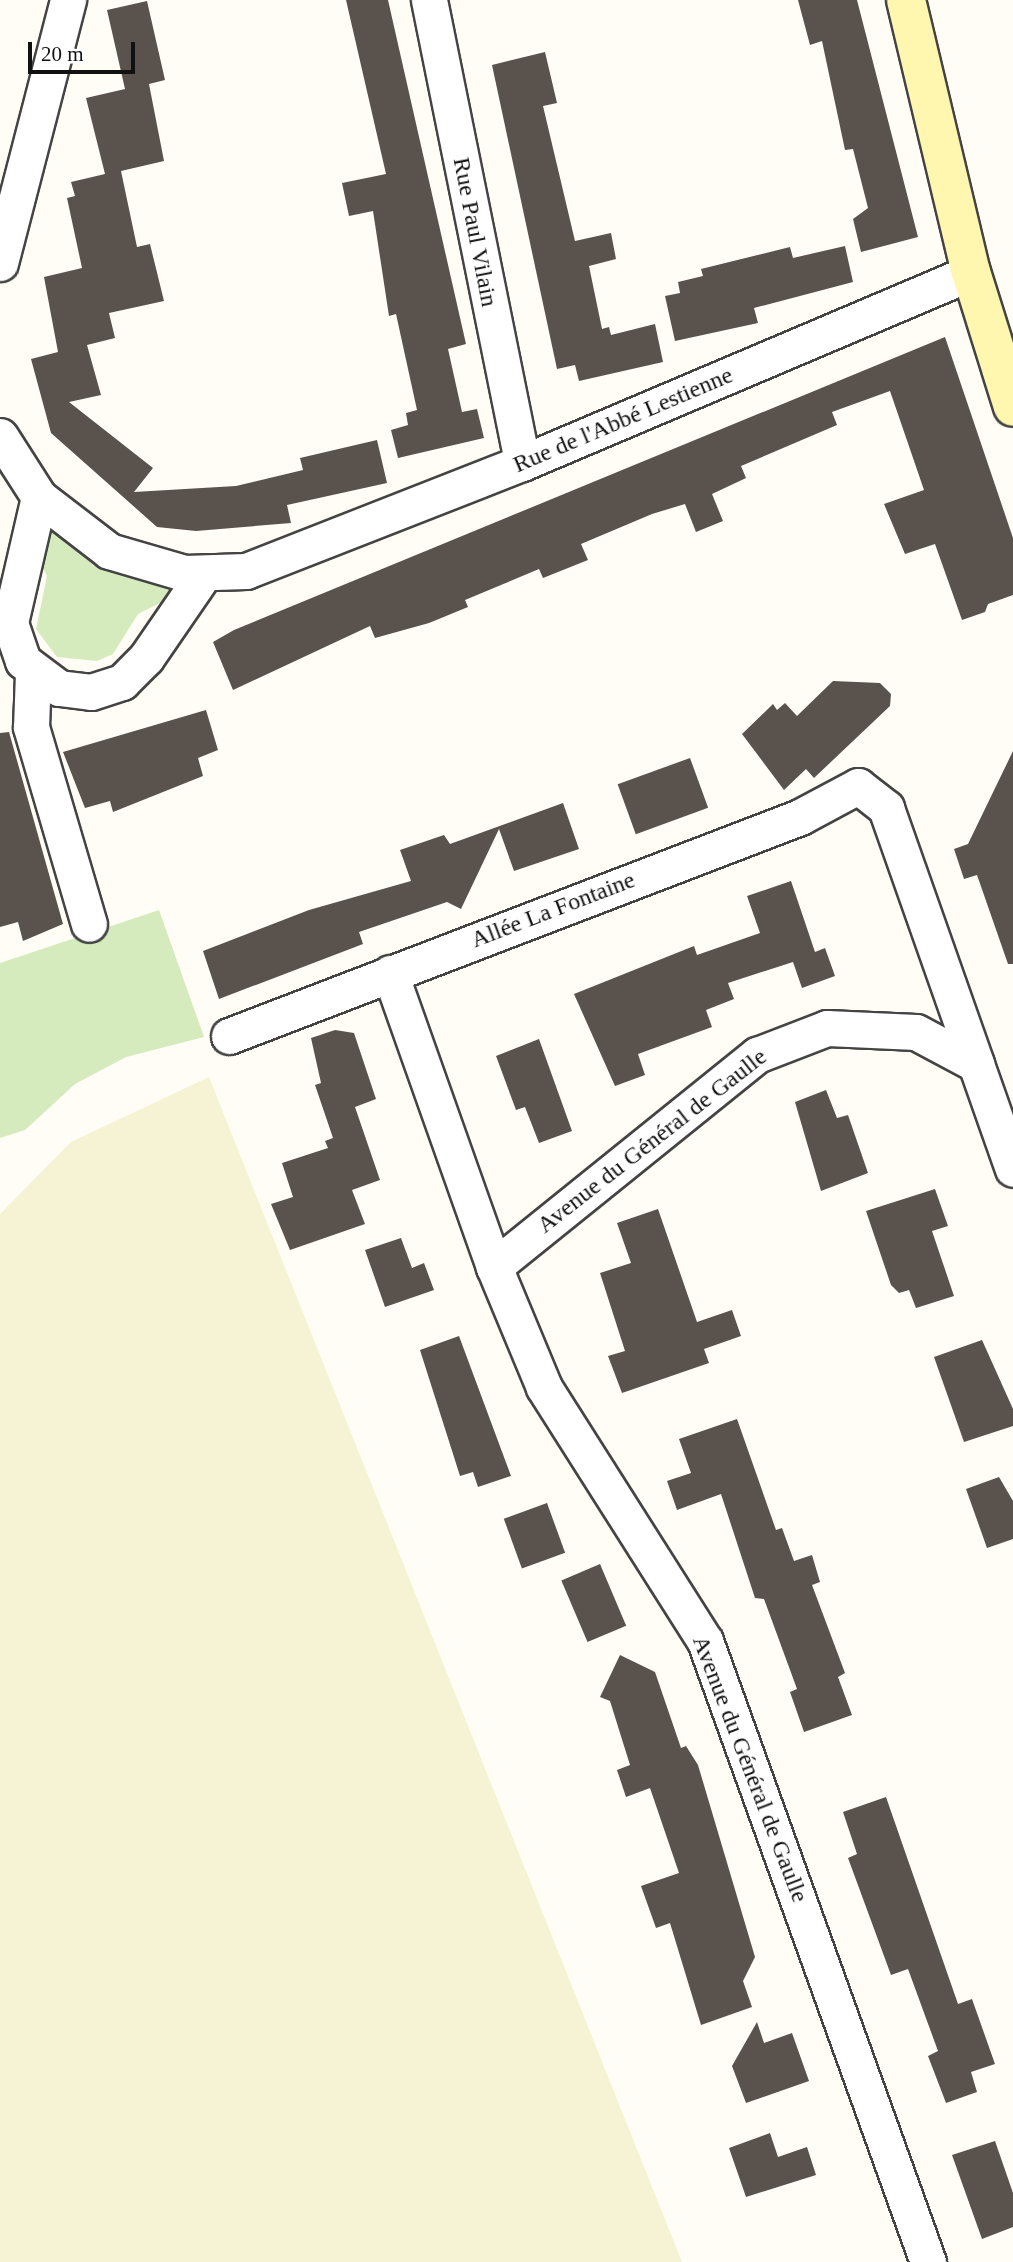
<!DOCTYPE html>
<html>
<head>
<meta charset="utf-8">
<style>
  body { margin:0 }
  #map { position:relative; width:1013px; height:2262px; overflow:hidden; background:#fffdf5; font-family:Georgia,serif }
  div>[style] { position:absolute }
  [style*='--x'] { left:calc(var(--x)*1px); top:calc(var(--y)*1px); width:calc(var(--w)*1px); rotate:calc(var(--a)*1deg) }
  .farmland>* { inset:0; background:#f6f3d4 }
  .green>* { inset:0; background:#d5ebbd }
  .building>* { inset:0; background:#5a524d; transform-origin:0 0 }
  .roads { filter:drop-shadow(2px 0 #444) drop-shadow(-2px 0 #444) drop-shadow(0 2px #444) drop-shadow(0 -2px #444) }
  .street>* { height:35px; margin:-17.5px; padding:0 17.5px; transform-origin:17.5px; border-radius:17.5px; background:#fff }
  .secondary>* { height:38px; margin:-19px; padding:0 19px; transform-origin:19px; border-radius:19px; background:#fff6b0 }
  span { translate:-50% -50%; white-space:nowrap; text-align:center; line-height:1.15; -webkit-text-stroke:7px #fff; paint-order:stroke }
  .street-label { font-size:24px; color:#111 }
  .scale { position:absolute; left:28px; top:42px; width:107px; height:32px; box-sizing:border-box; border:4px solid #111; border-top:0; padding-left:9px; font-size:21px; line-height:24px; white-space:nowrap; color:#111; -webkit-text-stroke:5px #fff; paint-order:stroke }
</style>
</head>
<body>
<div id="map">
  <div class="farmland">
    <div style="clip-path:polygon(209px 1077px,682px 2262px,0 2262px,0 1214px,71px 1142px)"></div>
  </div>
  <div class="green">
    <div style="clip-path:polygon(51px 531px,172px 588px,172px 597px,138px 614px,113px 654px,97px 661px,57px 657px,36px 629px,47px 576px,39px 561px)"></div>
    <div style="clip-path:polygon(159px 910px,204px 1037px,126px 1057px,75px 1084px,25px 1130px,0 1138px,0 963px)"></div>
  </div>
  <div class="building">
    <div style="clip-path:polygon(346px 0,388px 0,466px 344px,448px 349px,462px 412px,477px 409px,484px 438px,398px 458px,391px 430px,408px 425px,406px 413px,417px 410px,396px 314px,389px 316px,373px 211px,349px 216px,342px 183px,386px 174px)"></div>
    <div style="clip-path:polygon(798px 0,857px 0,918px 237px,861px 252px,853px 219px,868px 208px,853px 149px,845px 150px,822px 41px,810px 45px)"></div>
    <div style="clip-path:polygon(147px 1px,165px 80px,149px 84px,164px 161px,121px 171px,137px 247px,150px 244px,164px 301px,109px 313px,115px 338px,87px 345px,101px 395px,69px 402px,153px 468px,134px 492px,236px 486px,303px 470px,300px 458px,377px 440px,387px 483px,287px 505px,291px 523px,196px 531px,157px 527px,51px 433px,31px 359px,58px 352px,44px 277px,82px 268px,67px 198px,75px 196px,71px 182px,105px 174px,86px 98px,125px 89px,107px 10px)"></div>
    <div style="clip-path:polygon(545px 52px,557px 103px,543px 106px,575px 241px,611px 233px,616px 259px,589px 266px,602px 329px,609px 327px,611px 335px,655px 324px,663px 362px,579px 381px,575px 365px,557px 369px,492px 65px)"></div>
    <div style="clip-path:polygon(845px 246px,853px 282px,754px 308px,758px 323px,675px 341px,665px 296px,680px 293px,678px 282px,703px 276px,701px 269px,790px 247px,793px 258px)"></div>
    <div style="clip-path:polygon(945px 337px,1013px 538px,1013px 595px,988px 604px,985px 612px,962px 620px,935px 544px,905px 554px,884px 504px,924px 490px,890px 391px,832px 412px,837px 425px,741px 466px,746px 478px,712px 494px,723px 521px,696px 532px,685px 504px,652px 514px,581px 544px,588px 560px,543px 578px,539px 569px,465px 600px,468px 607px,429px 623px,375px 638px,370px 626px,233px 690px,213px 642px,234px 630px)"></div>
    <div style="clip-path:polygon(833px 681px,880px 683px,891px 694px,890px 706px,814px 778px,806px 769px,784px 790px,742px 734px,773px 704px,777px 710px,785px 703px,797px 716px)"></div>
    <div style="clip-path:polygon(206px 710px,218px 750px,198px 758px,203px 776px,113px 812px,110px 801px,85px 808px,63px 752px)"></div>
    <div style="clip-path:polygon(9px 732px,63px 924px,23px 941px,18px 922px,0 927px,0 733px)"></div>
    <div style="clip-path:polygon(1013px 751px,1013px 964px,1008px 964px,977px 875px,964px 879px,954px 849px,968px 844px)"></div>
    <div style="left:690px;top:758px;width:53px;height:77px;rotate:70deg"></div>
    <div style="clip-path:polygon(563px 803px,579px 849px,514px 871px,499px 829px,461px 909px,447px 902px,359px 932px,363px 944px,219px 999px,203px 951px,309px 910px,411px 881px,400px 850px,444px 835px,450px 844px)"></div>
    <div style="clip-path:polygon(791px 881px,815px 952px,825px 948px,835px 976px,802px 988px,793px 962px,728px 983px,734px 999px,706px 1010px,712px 1027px,638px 1054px,645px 1075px,615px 1086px,574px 994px,694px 946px,697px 955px,760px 933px,747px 896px)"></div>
    <div style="clip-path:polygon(335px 1030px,354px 1033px,376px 1099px,355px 1107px,380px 1180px,352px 1190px,365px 1224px,290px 1250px,271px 1204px,293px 1197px,282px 1163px,328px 1148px,325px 1141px,333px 1138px,315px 1085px,321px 1083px,311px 1038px)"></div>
    <div style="clip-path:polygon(539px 1039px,572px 1131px,539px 1143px,525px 1107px,516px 1110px,496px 1056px)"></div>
    <div style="clip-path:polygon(826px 1090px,837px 1118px,848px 1115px,868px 1173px,821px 1191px,795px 1102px)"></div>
    <div style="clip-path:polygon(935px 1189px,948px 1226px,932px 1231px,954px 1296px,916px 1308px,909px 1290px,899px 1293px,891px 1285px,866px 1211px)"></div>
    <div style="clip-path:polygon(658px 1209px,697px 1322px,732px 1310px,741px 1336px,704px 1349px,709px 1363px,622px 1393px,608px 1356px,625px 1351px,600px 1273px,631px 1263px,617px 1223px)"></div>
    <div style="clip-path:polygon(401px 1238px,412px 1268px,424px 1263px,434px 1290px,385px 1307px,365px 1250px)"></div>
    <div style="clip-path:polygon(459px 1336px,511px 1476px,478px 1487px,473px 1472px,460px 1476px,420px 1350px)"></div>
    <div style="clip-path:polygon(982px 1340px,1013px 1409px,1013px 1426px,964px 1442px,934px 1357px)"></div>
    <div style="clip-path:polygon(737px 1419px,776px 1530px,782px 1528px,794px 1561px,812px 1555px,820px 1582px,812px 1585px,845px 1673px,838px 1677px,852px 1715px,804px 1732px,790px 1692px,797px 1689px,764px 1599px,755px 1598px,721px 1494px,677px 1510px,667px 1481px,691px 1473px,679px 1439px)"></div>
    <div style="clip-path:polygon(999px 1477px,1013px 1501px,1013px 1539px,987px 1548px,966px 1489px)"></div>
    <div style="left:547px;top:1503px;width:53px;height:46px;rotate:70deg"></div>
    <div style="left:600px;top:1564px;width:67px;height:42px;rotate:67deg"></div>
    <div style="clip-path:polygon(620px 1655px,655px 1672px,681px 1748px,686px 1746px,698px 1765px,755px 1957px,743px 1981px,752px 2007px,701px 2025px,670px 1923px,656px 1928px,641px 1886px,679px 1873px,650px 1788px,626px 1797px,617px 1770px,630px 1765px,610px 1701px,600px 1697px)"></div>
    <div style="clip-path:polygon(886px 1797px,958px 2004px,972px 1999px,995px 2064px,971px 2072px,977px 2092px,946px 2103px,928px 2056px,938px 2051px,908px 1969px,891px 1975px,848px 1858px,857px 1854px,843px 1812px)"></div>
    <div style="clip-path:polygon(757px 2022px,764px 2043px,792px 2033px,809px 2081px,746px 2103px,732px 2066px)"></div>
    <div style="clip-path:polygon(770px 2133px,778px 2157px,807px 2147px,816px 2175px,746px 2197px,729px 2148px)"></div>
    <div style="clip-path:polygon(995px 2141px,1013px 2193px,1013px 2227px,982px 2239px,952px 2155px)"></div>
  </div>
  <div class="roads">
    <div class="street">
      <div style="--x:429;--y:0;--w:472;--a:78.6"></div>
      <div style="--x:0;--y:263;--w:272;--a:-75.5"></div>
      <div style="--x:0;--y:436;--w:72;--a:57.4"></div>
      <div style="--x:39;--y:497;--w:88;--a:37.6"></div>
      <div style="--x:109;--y:551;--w:78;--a:16.3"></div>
      <div style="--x:184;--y:573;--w:62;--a:-1.8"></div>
      <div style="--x:246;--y:571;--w:296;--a:-21.4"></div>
      <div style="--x:522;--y:463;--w:488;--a:-23"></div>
      <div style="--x:39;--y:497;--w:129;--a:103"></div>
      <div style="--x:10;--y:623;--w:40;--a:71.1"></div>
      <div style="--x:23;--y:661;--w:45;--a:36.9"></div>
      <div style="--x:59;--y:688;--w:32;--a:7"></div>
      <div style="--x:91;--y:692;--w:33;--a:-18"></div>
      <div style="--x:122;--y:682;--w:34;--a:-45"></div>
      <div style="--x:146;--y:658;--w:101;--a:-55.5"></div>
      <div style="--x:33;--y:673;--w:54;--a:92.1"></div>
      <div style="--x:31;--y:727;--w:205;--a:73.6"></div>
      <div style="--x:390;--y:973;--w:312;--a:70.5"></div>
      <div style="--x:229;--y:1036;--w:612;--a:-20.98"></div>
      <div style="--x:800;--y:817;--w:66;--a:-28.1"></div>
      <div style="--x:858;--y:786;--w:36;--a:38"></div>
      <div style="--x:886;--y:808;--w:271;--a:70.6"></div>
      <div style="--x:928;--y:2262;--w:660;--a:-109.75"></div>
      <div style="--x:705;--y:1641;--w:301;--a:-122.4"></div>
      <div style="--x:544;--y:1387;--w:130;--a:-112.6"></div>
      <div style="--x:494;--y:1267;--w:338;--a:-38.9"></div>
      <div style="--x:757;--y:1055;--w:75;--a:-21.1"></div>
      <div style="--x:827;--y:1028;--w:89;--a:2.6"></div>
      <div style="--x:916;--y:1032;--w:68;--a:28.1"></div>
      <div style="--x:976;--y:1064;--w:111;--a:70.6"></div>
    </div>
    <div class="secondary">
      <div style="--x:906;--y:0;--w:280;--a:76.6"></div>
      <div style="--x:971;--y:272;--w:141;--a:72.7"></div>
    </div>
  </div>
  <div class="street-label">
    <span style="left:475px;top:232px;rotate:79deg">Rue Paul Vilain</span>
    <span style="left:623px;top:420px;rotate:-23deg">Rue de l'Abbé Lestienne</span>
    <span style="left:553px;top:910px;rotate:-21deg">Allée La Fontaine</span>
    <span style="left:652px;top:1141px;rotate:-38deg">Avenue du Général de Gaulle</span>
    <span style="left:750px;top:1769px;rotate:69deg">Avenue du Général de Gaulle</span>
  </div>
  <div class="scale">20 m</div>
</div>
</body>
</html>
